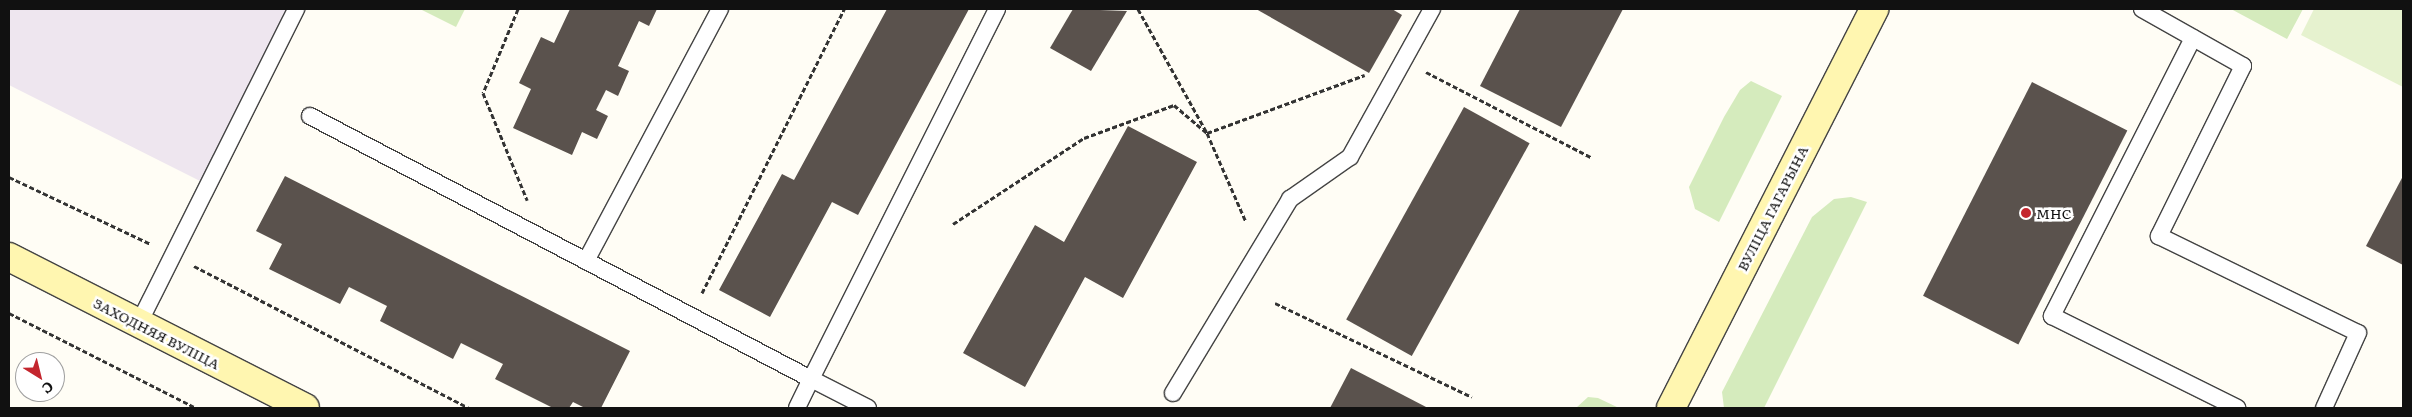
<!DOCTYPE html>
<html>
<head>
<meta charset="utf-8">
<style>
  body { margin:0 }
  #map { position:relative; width:2412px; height:417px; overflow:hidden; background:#fffdf5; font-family:Literata,serif }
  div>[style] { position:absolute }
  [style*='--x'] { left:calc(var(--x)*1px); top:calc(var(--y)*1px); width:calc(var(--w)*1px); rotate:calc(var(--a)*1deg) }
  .industrial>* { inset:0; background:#eee6ef }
  .green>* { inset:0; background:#d5ebbd }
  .pitch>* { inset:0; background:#e6f2cf }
  .building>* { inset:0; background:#5a524d; transform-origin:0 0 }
  .path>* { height:3px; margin-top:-1.5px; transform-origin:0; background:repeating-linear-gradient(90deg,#333 0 5px,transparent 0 7.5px) }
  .roads { filter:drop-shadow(1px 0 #444) drop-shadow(-1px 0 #444) drop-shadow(0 1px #444) drop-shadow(0 -1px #444) }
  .lane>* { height:16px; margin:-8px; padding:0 8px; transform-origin:8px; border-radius:8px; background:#fff }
  .secondary>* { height:28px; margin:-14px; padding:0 14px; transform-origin:14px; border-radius:14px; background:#fff6b0 }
  .dots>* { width:14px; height:14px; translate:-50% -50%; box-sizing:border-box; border:2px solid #fff; border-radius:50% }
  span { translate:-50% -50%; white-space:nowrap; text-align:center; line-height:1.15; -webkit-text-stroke:5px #fff; paint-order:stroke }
  .street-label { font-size:14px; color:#111 }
  .poi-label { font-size:14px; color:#111 }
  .left { translate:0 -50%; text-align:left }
  .frame { position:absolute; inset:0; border:10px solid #111; pointer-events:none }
  .north { position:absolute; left:15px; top:352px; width:50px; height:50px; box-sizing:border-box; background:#fff; border:1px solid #a0a0a0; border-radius:50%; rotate:144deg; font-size:14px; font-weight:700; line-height:20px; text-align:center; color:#111 }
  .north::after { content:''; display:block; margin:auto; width:18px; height:22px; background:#c4262e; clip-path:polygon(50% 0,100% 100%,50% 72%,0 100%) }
</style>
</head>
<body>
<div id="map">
  <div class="industrial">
    <div style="clip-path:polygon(9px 9px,288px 9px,202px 182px,9px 85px)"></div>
  </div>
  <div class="green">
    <div style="clip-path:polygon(420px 9px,465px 9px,456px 27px)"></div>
    <div style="clip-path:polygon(2231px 9px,2303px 9px,2287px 39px)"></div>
    <div style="clip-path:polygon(1751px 81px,1782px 96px,1719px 222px,1695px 209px,1689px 187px,1724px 117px,1740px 90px)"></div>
    <div style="clip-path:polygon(1851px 197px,1867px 202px,1764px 408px,1724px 408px,1722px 392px,1812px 217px,1834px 199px)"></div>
    <div style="clip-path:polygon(1588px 397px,1598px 398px,1619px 408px,1576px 408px)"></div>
  </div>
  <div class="pitch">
    <div style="clip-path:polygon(2314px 9px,2403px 9px,2403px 87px,2301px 35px)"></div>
  </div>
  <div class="building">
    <div style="clip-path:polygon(570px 9px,657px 9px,649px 26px,639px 21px,618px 66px,629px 71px,618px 96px,606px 90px,596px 110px,608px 116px,597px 139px,582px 132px,572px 155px,513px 128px,531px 89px,519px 83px,541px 37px,554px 43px)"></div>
    <div style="clip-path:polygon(887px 9px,969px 9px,858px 215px,832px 202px,770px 317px,719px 290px,782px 174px,794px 180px)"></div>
    <div style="clip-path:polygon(1073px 9px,1127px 11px,1091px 71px,1050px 48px)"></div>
    <div style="clip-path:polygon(1256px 9px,1392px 9px,1402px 15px,1369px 73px)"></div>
    <div style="clip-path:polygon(1520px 9px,1623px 9px,1561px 127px,1480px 86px)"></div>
    <div style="left:2032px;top:82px;width:107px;height:240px;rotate:27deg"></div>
    <div style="left:1464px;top:107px;width:75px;height:243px;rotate:29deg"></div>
    <div style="clip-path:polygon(1128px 126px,1197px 162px,1123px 298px,1085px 277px,1025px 387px,963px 353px,1035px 225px,1064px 242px)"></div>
    <div style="clip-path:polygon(285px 176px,630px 351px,601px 408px,585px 408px,573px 402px,569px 408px,553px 408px,495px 379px,503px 364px,461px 343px,453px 359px,380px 321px,387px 306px,349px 287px,340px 304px,269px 269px,282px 244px,256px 231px)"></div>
    <div style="clip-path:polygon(2403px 176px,2403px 265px,2366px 246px)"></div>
    <div style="clip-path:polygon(1351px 368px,1428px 408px,1330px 408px)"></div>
  </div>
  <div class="path">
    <div style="--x:518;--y:9;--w:91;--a:112.6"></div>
    <div style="--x:483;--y:93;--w:116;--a:67.6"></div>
    <div style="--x:1138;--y:9;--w:142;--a:60.9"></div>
    <div style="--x:1207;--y:133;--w:97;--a:66.3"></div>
    <div style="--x:1426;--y:72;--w:186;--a:27.3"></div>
    <div style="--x:9;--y:177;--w:157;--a:25.3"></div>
    <div style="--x:953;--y:224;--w:157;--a:-33.3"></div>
    <div style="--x:1084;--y:138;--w:96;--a:-20.1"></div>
    <div style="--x:1174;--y:105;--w:43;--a:40.3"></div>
    <div style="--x:1207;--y:133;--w:168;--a:-20.2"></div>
    <div style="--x:194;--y:266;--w:309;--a:27.3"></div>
    <div style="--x:702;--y:293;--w:318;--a:-63.4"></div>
    <div style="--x:1275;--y:303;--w:218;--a:25.5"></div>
    <div style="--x:9;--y:313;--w:210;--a:26.9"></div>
  </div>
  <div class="roads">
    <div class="lane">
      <div style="--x:2142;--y:9;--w:116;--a:29.4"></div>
      <div style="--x:2243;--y:66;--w:190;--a:116.3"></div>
      <div style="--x:2159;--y:236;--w:221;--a:26"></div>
      <div style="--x:2358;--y:333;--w:82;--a:114.4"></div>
      <div style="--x:2193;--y:38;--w:312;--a:116.9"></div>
      <div style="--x:2052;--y:316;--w:207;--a:26.4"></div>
      <div style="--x:310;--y:116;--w:566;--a:27.7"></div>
      <div style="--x:811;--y:379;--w:32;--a:116"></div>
      <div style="--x:586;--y:261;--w:285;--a:-62"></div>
      <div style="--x:139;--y:323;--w:351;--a:-63.4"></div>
      <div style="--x:1173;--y:393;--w:227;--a:-58.9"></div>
      <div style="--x:1290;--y:199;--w:73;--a:-35"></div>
      <div style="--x:1350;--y:157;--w:169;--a:-61"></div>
      <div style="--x:868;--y:408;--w:64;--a:-153"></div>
      <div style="--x:811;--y:379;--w:414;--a:-63.3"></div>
    </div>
    <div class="secondary">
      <div style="--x:9;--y:257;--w:332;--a:27"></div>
      <div style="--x:1671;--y:408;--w:448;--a:-63"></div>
    </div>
  </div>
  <div class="dots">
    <div style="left:2026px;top:213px;background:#c4262e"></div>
  </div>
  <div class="street-label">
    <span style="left:1772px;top:208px;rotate:-63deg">ВУЛІЦА ГАГАРЫНА</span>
    <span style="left:157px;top:333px;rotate:27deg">ЗАХОДНЯЯ ВУЛІЦА</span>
  </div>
  <div class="poi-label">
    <span class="left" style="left:2036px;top:213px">МНС</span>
  </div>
  <div class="frame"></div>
  <div class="north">С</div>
</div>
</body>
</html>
